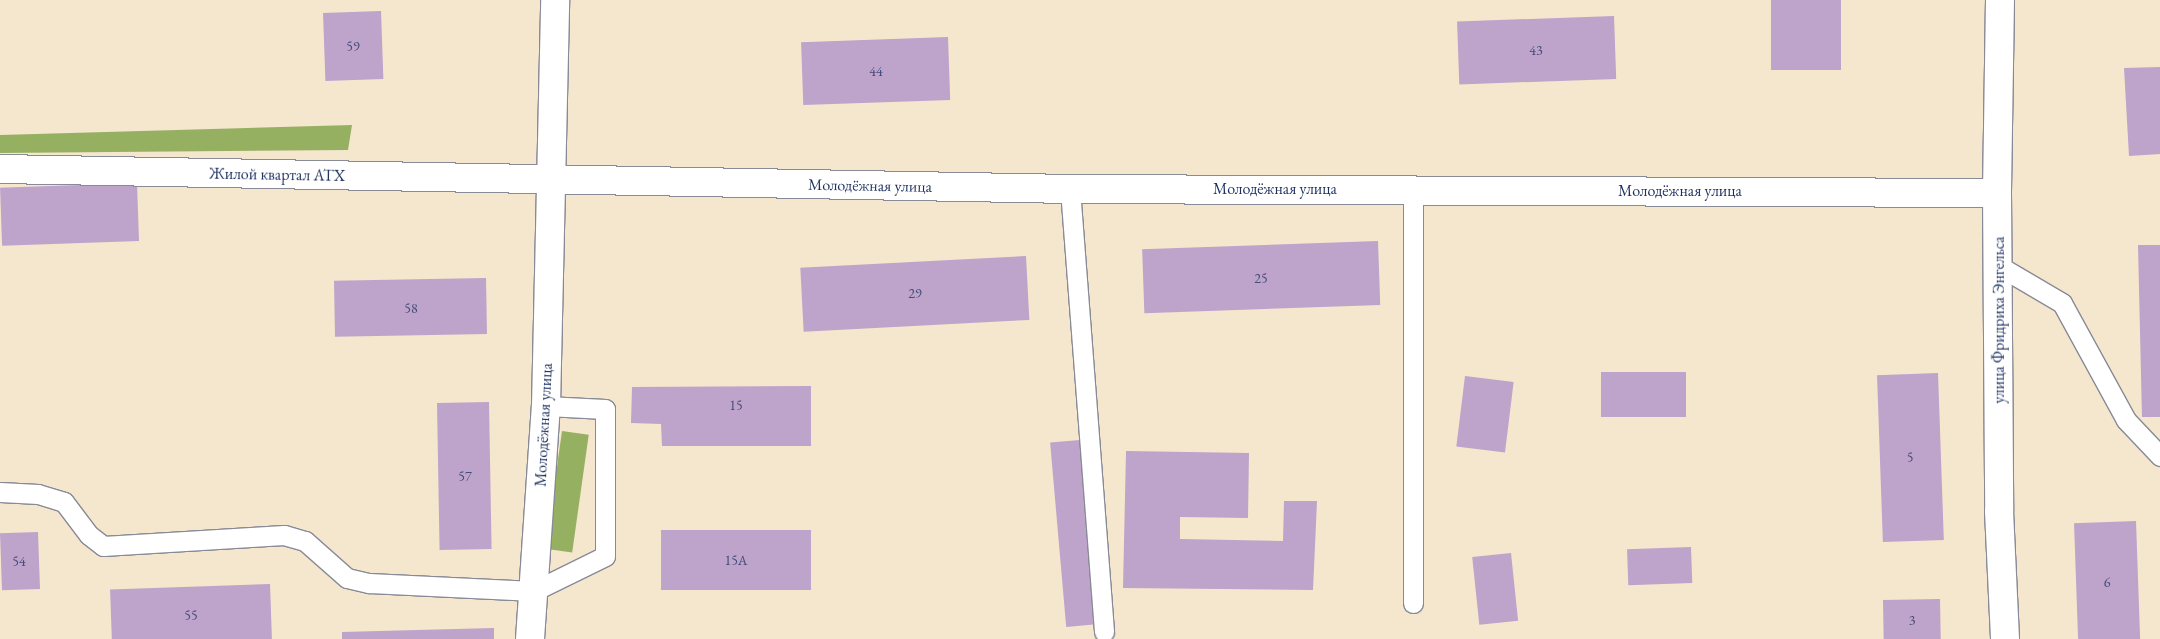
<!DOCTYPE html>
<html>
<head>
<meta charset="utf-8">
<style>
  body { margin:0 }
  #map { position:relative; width:2160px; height:639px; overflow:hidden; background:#f5e6ce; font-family:"EB Garamond",serif }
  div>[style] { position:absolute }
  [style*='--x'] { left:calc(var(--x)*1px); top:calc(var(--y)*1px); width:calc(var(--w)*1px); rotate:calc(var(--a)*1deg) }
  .forest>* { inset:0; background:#96b062; transform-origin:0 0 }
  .building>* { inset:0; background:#bea3ca; transform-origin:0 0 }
  .roads { filter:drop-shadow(1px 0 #888a96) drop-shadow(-1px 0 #888a96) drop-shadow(0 1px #888a96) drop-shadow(0 -1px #888a96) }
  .service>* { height:19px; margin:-9.5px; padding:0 9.5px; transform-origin:9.5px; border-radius:9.5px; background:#fff }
  .minor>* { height:28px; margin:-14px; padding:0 14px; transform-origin:14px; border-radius:14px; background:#fff }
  span { translate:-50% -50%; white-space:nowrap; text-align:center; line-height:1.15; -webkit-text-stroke:4px #fff; paint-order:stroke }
  .number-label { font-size:14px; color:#444c79 }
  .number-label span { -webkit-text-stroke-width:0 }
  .street-label { font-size:16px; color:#1b2f5e }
</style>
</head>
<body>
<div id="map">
  <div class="forest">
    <div style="clip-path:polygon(352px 125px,348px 150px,0 153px,0 135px)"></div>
    <div style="left:562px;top:431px;width:27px;height:119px;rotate:8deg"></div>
  </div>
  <div class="building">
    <div style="left:1771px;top:0;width:70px;height:70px"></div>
    <div style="left:381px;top:11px;width:68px;height:58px;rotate:88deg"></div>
    <div style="left:1614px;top:16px;width:63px;height:157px;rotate:88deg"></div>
    <div style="left:948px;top:37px;width:63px;height:147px;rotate:88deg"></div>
    <div style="clip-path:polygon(2160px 67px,2160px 154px,2129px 156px,2124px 68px)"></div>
    <div style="left:137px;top:183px;width:58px;height:137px;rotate:88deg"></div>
    <div style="left:1378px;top:241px;width:64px;height:236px;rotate:88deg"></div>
    <div style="clip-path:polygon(2138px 245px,2160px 245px,2160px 417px,2142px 417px)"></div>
    <div style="left:1026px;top:256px;width:64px;height:226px;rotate:87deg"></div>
    <div style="left:486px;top:278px;width:56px;height:152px;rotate:89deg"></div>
    <div style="left:1686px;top:372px;width:45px;height:85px;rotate:90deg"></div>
    <div style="left:1938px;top:373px;width:167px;height:61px;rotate:88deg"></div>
    <div style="left:1465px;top:376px;width:49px;height:71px;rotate:7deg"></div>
    <div style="clip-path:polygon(811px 386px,811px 446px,662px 446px,661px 424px,631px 423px,632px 387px)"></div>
    <div style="left:489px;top:402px;width:147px;height:52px;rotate:89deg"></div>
    <div style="left:1080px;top:440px;width:185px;height:30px;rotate:85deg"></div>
    <div style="clip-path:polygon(1126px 451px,1249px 453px,1248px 518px,1180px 517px,1180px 539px,1283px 541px,1284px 501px,1317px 501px,1313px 590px,1123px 588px)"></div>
    <div style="left:2136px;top:521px;width:118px;height:62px;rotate:88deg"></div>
    <div style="left:661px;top:530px;width:150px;height:60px"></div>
    <div style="left:38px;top:532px;width:57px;height:38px;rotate:88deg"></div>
    <div style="left:1691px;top:547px;width:36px;height:64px;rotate:88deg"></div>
    <div style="left:1511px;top:553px;width:68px;height:39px;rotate:84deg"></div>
    <div style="left:270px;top:584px;width:55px;height:160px;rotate:88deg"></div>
    <div style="left:1940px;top:599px;width:40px;height:57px;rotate:89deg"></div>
    <div style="clip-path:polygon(494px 628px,494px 639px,342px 639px,342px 632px)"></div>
  </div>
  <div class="roads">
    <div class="service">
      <div style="--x:1413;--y:188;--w:415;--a:90"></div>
      <div style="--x:1070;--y:189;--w:444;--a:85.6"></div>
      <div style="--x:1999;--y:266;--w:73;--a:30.4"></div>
      <div style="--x:2062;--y:303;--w:133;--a:61.3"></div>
      <div style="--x:2126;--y:420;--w:50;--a:46.6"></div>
      <div style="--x:0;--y:492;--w:38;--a:3"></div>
      <div style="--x:38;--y:494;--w:27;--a:17"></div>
      <div style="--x:64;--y:502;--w:41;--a:52.9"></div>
      <div style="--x:89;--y:535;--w:18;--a:38"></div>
      <div style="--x:103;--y:546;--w:181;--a:-3.5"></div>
      <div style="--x:284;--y:535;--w:22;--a:16"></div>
      <div style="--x:305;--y:541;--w:56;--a:41.4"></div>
      <div style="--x:347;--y:578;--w:23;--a:13"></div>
      <div style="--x:369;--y:583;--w:165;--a:2.8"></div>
      <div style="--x:534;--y:591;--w:79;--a:-26.2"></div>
      <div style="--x:605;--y:556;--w:147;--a:-90"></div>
      <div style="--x:605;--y:409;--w:59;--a:-177.1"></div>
    </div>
    <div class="minor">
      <div style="--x:2000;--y:0;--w:193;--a:90.9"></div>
      <div style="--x:1997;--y:193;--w:318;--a:89.6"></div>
      <div style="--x:1999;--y:511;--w:128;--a:87.3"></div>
      <div style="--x:0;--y:169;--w:1070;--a:1.07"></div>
      <div style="--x:1070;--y:189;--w:927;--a:0.25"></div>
      <div style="--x:530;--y:639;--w:234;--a:-86.1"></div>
      <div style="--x:546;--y:406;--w:406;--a:-88.7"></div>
    </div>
  </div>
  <div class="number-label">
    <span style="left:353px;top:46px">59</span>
    <span style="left:1536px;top:50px">43</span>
    <span style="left:876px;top:71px">44</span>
    <span style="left:1261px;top:278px">25</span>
    <span style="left:915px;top:293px">29</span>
    <span style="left:411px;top:308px">58</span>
    <span style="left:736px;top:405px">15</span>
    <span style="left:1910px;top:457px">5</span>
    <span style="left:465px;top:476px">57</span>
    <span style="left:736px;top:560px">15А</span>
    <span style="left:19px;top:561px">54</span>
    <span style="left:2107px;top:582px">6</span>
    <span style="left:191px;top:615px">55</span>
    <span style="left:1912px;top:620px">3</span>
  </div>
  <div class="street-label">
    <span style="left:277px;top:175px;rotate:1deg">Жилой квартал АТХ</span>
    <span style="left:870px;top:186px;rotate:1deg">Молодёжная улица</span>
    <span style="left:1275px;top:189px">Молодёжная улица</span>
    <span style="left:1680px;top:191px">Молодёжная улица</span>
    <span style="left:1999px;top:320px;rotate:-90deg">улица Фридриха Энгельса</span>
    <span style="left:544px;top:425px;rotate:-87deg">Молодёжная улица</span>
  </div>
</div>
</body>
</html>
